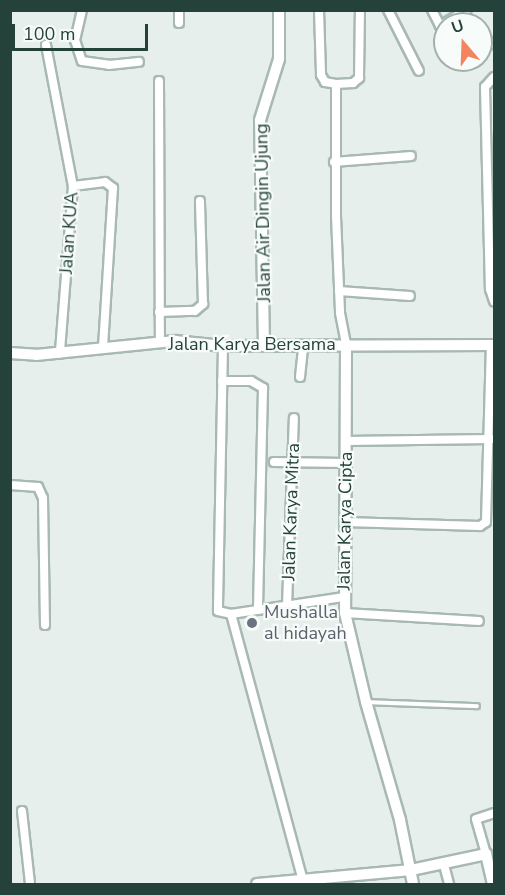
<!DOCTYPE html>
<html>
<head>
<meta charset="utf-8">
<style>
  body { margin:0 }
  #map { position:relative; width:505px; height:895px; overflow:hidden; background:#e6efeb; font-family:"Nunito Sans",sans-serif }
  div>[style] { position:absolute }
  [style*='--x'] { left:calc(var(--x)*1px); top:calc(var(--y)*1px); width:calc(var(--w)*1px); rotate:calc(var(--a)*1deg) }
  .roads { filter:drop-shadow(2px 0 #a8b8b2) drop-shadow(-2px 0 #a8b8b2) drop-shadow(0 2px #a8b8b2) drop-shadow(0 -2px #a8b8b2) }
  .service>* { height:4px; margin:-2px; padding:0 2px; transform-origin:2px; border-radius:2px; background:#fff }
  .minor>* { height:8px; margin:-4px; padding:0 4px; transform-origin:4px; border-radius:4px; background:#fff }
  .tertiary>* { height:10px; margin:-5px; padding:0 5px; transform-origin:5px; border-radius:5px; background:#fff }
  .dots>* { width:16px; height:16px; translate:-50% -50%; box-sizing:border-box; border:3px solid #f7fbf9; border-radius:50% }
  span { translate:-50% -50%; white-space:nowrap; text-align:center; line-height:1.15; -webkit-text-stroke:4.5px #f7fbf9; paint-order:stroke }
  .street-label { font-size:18px; color:#24423a }
  .worship-label { font-size:18px; color:#5b616d }
  .left { translate:0 -50%; text-align:left }
  .frame { position:absolute; inset:0; border:12px solid #24423a; pointer-events:none }
  .north { position:absolute; left:433px; top:12px; width:60px; height:60px; box-sizing:border-box; background:#f7fbf9; border:2px solid #a3b1ad; border-radius:50%; rotate:341deg; font-size:16px; font-weight:700; line-height:24px; text-align:center; color:#24423a }
  .north::after { content:''; display:block; margin:auto; width:21px; height:27px; background:#f4845f; clip-path:polygon(50% 0,100% 100%,50% 72%,0 100%) }
  .scale { position:absolute; left:12px; top:24px; width:136px; height:27px; box-sizing:border-box; border:3px solid #24423a; border-top:0; padding-left:8px; font-size:18px; line-height:21px; white-space:nowrap; color:#24423a; -webkit-text-stroke:4px #f7fbf9; paint-order:stroke }
</style>
</head>
<body>
<div id="map">
  <div class="roads">
    <div class="service">
      <div style="--x:366;--y:702;--w:111;--a:2.1"></div>
    </div>
    <div class="minor">
      <div style="--x:82;--y:10;--w:31;--a:103"></div>
      <div style="--x:75;--y:40;--w:22;--a:72"></div>
      <div style="--x:82;--y:61;--w:27;--a:8"></div>
      <div style="--x:109;--y:65;--w:30;--a:-6"></div>
      <div style="--x:319;--y:10;--w:65;--a:88.2"></div>
      <div style="--x:321;--y:75;--w:8;--a:60"></div>
      <div style="--x:325;--y:82;--w:11;--a:10"></div>
      <div style="--x:336;--y:84;--w:17;--a:-3"></div>
      <div style="--x:353;--y:83;--w:8;--a:-40"></div>
      <div style="--x:359;--y:78;--w:68;--a:-89.2"></div>
      <div style="--x:388;--y:10;--w:68;--a:63.1"></div>
      <div style="--x:432;--y:10;--w:28;--a:63"></div>
      <div style="--x:179;--y:23;--w:13;--a:-90"></div>
      <div style="--x:440;--y:26;--w:31;--a:-31"></div>
      <div style="--x:46;--y:45;--w:144;--a:79.2"></div>
      <div style="--x:73;--y:186;--w:168;--a:94.5"></div>
      <div style="--x:481;--y:49;--w:15;--a:-28"></div>
      <div style="--x:494;--y:77;--w:13;--a:132"></div>
      <div style="--x:485;--y:87;--w:202;--a:88.6"></div>
      <div style="--x:490;--y:289;--w:13;--a:72"></div>
      <div style="--x:159;--y:81;--w:262;--a:89.8"></div>
      <div style="--x:336;--y:84;--w:132;--a:90"></div>
      <div style="--x:336;--y:216;--w:97;--a:87.6"></div>
      <div style="--x:340;--y:313;--w:32;--a:79"></div>
      <div style="--x:334;--y:162;--w:77;--a:-4.5"></div>
      <div style="--x:73;--y:186;--w:32;--a:-7"></div>
      <div style="--x:105;--y:182;--w:10;--a:37"></div>
      <div style="--x:113;--y:188;--w:159;--a:93.6"></div>
      <div style="--x:339;--y:291;--w:71;--a:4"></div>
      <div style="--x:159;--y:312;--w:36;--a:-2"></div>
      <div style="--x:195;--y:311;--w:11;--a:-41"></div>
      <div style="--x:203;--y:304;--w:103;--a:-91.7"></div>
      <div style="--x:223;--y:346;--w:265;--a:91.1"></div>
      <div style="--x:218;--y:611;--w:13;--a:13"></div>
      <div style="--x:231;--y:614;--w:113;--a:-8.6"></div>
      <div style="--x:300;--y:377;--w:31;--a:-84"></div>
      <div style="--x:222;--y:381;--w:29;--a:0"></div>
      <div style="--x:251;--y:381;--w:14;--a:30"></div>
      <div style="--x:263;--y:388;--w:222;--a:91.3"></div>
      <div style="--x:346;--y:441;--w:145;--a:-0.8"></div>
      <div style="--x:274;--y:462;--w:72;--a:0.8"></div>
      <div style="--x:10;--y:485;--w:28;--a:4"></div>
      <div style="--x:38;--y:487;--w:12;--a:66"></div>
      <div style="--x:43;--y:498;--w:127;--a:89.1"></div>
      <div style="--x:345;--y:522;--w:135;--a:1.7"></div>
      <div style="--x:480;--y:526;--w:7;--a:-34"></div>
      <div style="--x:486;--y:522;--w:177;--a:-88.4"></div>
      <div style="--x:287;--y:606;--w:188;--a:-87.9"></div>
      <div style="--x:345;--y:613;--w:134;--a:3.4"></div>
      <div style="--x:231;--y:614;--w:277;--a:74.9"></div>
      <div style="--x:22;--y:811;--w:73;--a:83.7"></div>
      <div style="--x:486;--y:854;--w:36;--a:-106"></div>
      <div style="--x:476;--y:819;--w:19;--a:-18"></div>
      <div style="--x:444;--y:865;--w:20;--a:75"></div>
    </div>
    <div class="tertiary">
      <div style="--x:346;--y:344;--w:269;--a:90.2"></div>
      <div style="--x:345;--y:613;--w:91;--a:76.7"></div>
      <div style="--x:366;--y:702;--w:123;--a:73.9"></div>
      <div style="--x:400;--y:820;--w:65;--a:78.5"></div>
      <div style="--x:264;--y:346;--w:226;--a:-91"></div>
      <div style="--x:260;--y:120;--w:64;--a:-72.7"></div>
      <div style="--x:279;--y:59;--w:49;--a:-90"></div>
      <div style="--x:10;--y:353;--w:26;--a:4"></div>
      <div style="--x:36;--y:355;--w:140;--a:-5.8"></div>
      <div style="--x:175;--y:341;--w:48;--a:5.9"></div>
      <div style="--x:223;--y:346;--w:271;--a:-0.2"></div>
      <div style="--x:257;--y:884;--w:155;--a:-5.2"></div>
      <div style="--x:411;--y:870;--w:77;--a:-12"></div>
      <div style="--x:486;--y:854;--w:31;--a:77"></div>
    </div>
  </div>
  <div class="dots">
    <div style="left:252px;top:623px;background:#6b7280"></div>
  </div>
  <div class="street-label">
    <span style="left:263px;top:213px;rotate:-91deg">Jalan Air Dingin Ujung</span>
    <span style="left:69px;top:233px;rotate:-86deg">Jalan KUA</span>
    <span style="left:252px;top:344px">Jalan Karya Bersama</span>
    <span style="left:291px;top:512px;rotate:-88deg">Jalan Karya Mitra</span>
    <span style="left:345px;top:521px;rotate:-89deg">Jalan Karya Cipta</span>
  </div>
  <div class="worship-label">
    <span class="left" style="left:264px;top:623px">Mushalla<br>al hidayah</span>
  </div>
  <div class="frame"></div>
  <div class="north">U</div>
  <div class="scale">100 m</div>
</div>
</body>
</html>
